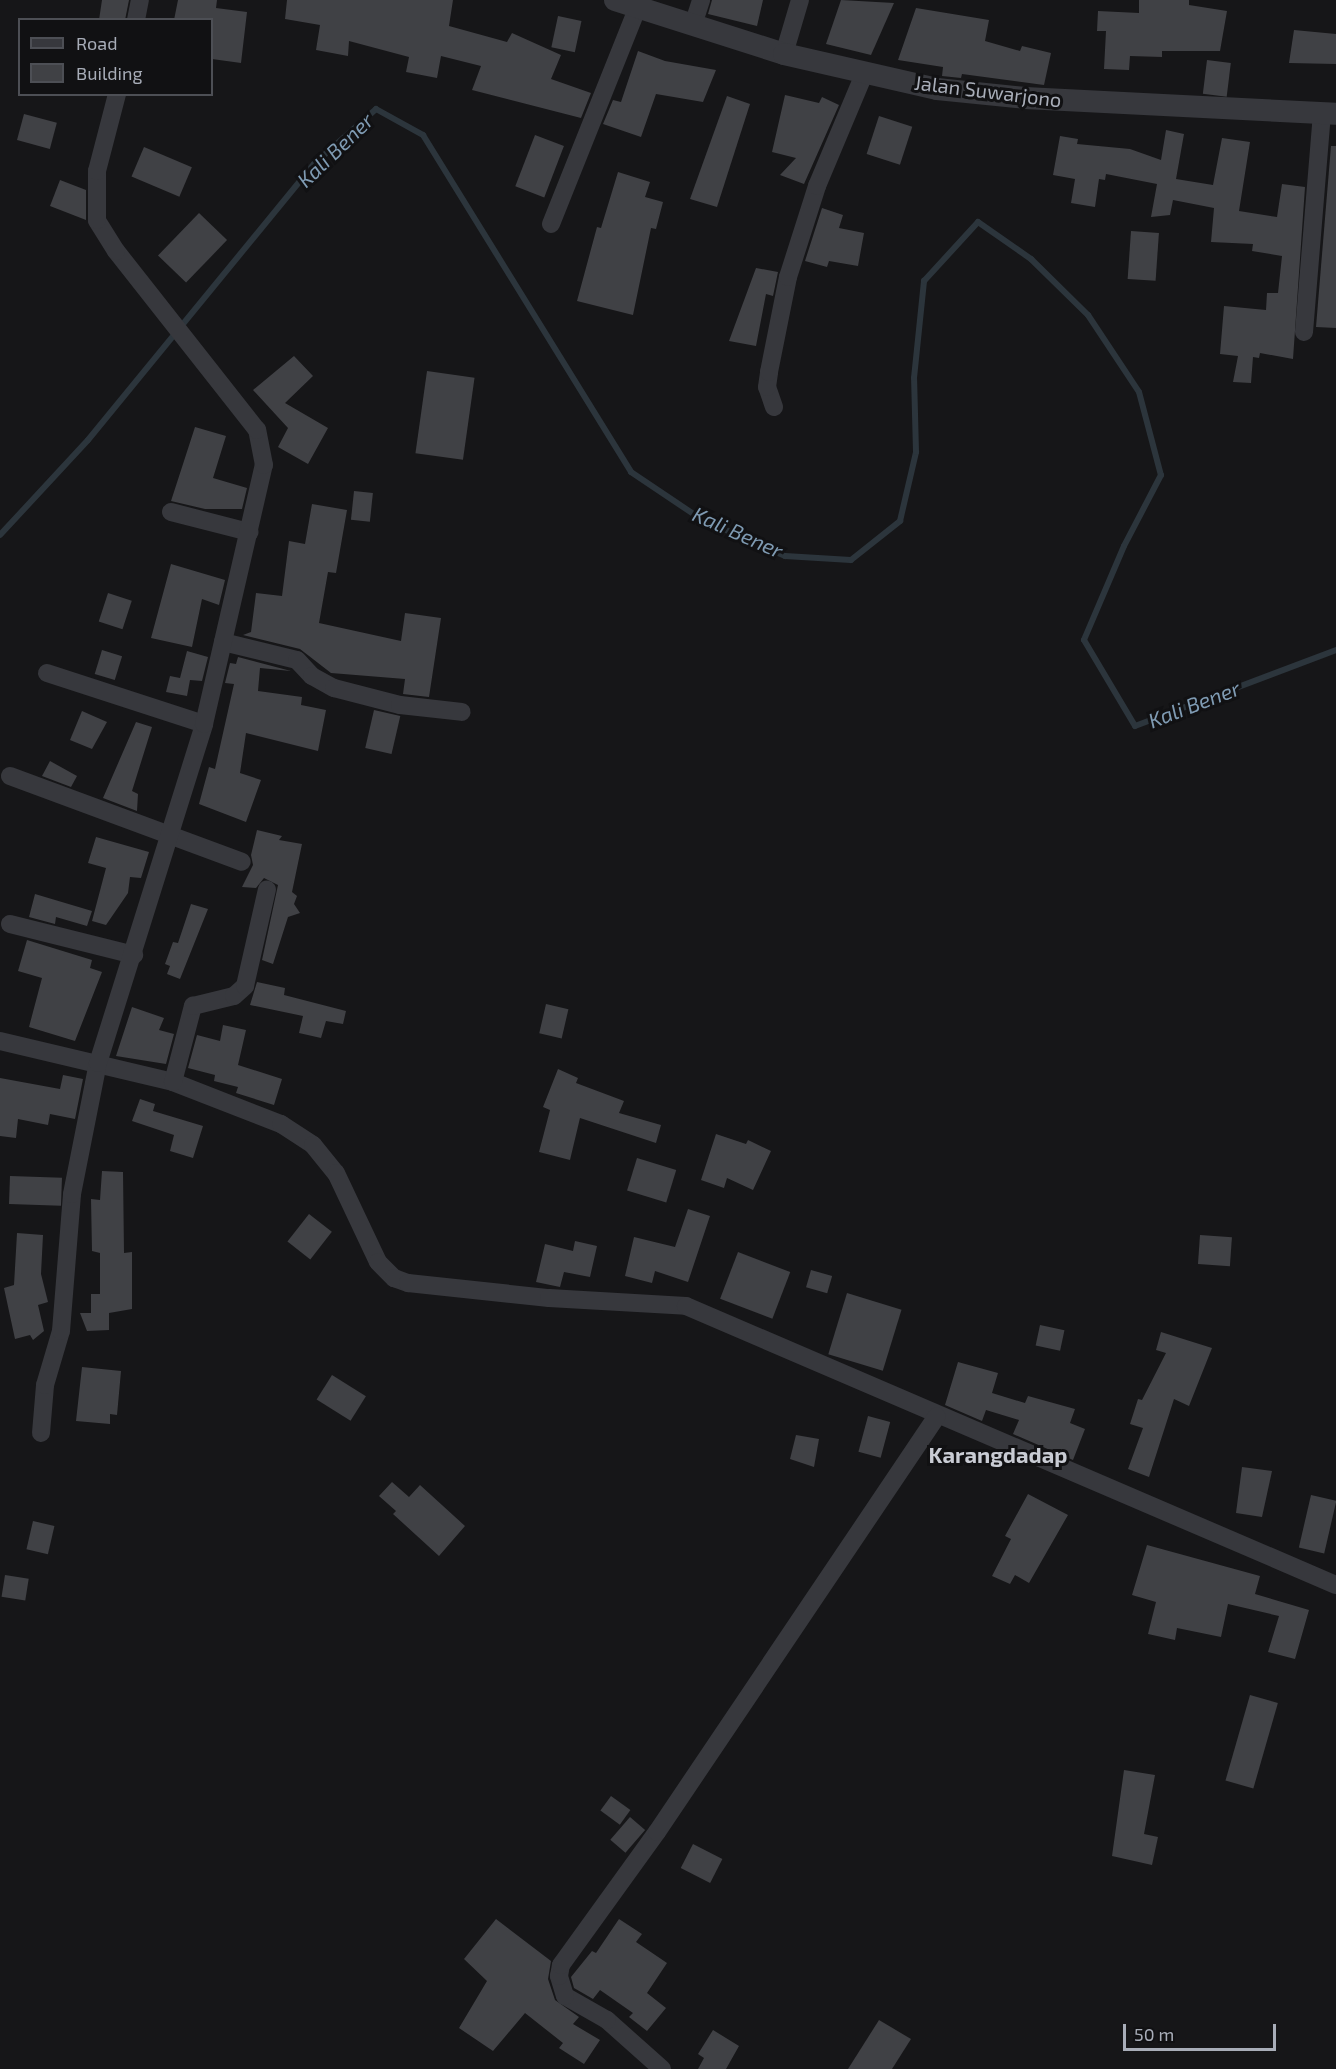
<!DOCTYPE html>
<html>
<head>
<meta charset="utf-8">
<style>
  body { margin:0 }
  #map { position:relative; width:1336px; height:2069px; overflow:hidden; background:#161618; font-family:"Exo 2",sans-serif }
  div>[style] { position:absolute }
  [style*='--x'] { left:calc(var(--x)*1px); top:calc(var(--y)*1px); width:calc(var(--w)*1px); rotate:calc(var(--a)*1deg) }
  .stream>* { height:6px; margin:-3px; padding:0 3px; transform-origin:3px; border-radius:3px; background:#2c353c }
  .building>* { inset:0; background:#404145; transform-origin:0 0 }
  .minor>* { height:18px; margin:-9px; padding:0 9px; transform-origin:9px; border-radius:9px; background:#37383d }
  .tertiary>* { height:22px; margin:-11px; padding:0 11px; transform-origin:11px; border-radius:11px; background:#37383d }
  span { translate:-50% -50%; white-space:nowrap; text-align:center; line-height:1.15; -webkit-text-stroke:6px #111113; paint-order:stroke }
  .street-label { font-size:20px; color:#a8adb8 }
  .water-label { font-size:21px; color:#7f9bb3; font-style:italic }
  .quarter-label { font-size:22px; color:#c9ccd4; font-weight:700 }
  .legend { position:absolute; left:18px; top:18px; width:195px; height:78px; box-sizing:border-box; background:#111113; border:2px solid #4d4f55; margin:0; padding:8px 10px; list-style:none; font-size:18px; color:#a8adb8 }
  .legend li { display:flex; align-items:center; gap:12px; height:30px }
  .legend b { width:30px; border:2px solid #4d4f55 }
  .scale { position:absolute; left:1123px; top:2024px; width:153px; height:27px; box-sizing:border-box; border:3px solid #a8adb8; border-top:0; padding-left:8px; font-size:18px; line-height:21px; white-space:nowrap; color:#a8adb8; -webkit-text-stroke:4px #111113; paint-order:stroke }
</style>
</head>
<body>
<div id="map">
  <div class="stream">
    <div style="--x:0;--y:535;--w:129;--a:-47.2"></div>
    <div style="--x:88;--y:440;--w:357;--a:-50.7"></div>
    <div style="--x:314;--y:164;--w:83;--a:-41.6"></div>
    <div style="--x:376;--y:109;--w:54;--a:29"></div>
    <div style="--x:423;--y:135;--w:396;--a:58.3"></div>
    <div style="--x:631;--y:472;--w:84;--a:33.9"></div>
    <div style="--x:701;--y:519;--w:92;--a:23.8"></div>
    <div style="--x:785;--y:556;--w:66;--a:3.5"></div>
    <div style="--x:851;--y:560;--w:63;--a:-38.5"></div>
    <div style="--x:900;--y:521;--w:71;--a:-76.9"></div>
    <div style="--x:916;--y:452;--w:74;--a:-91.5"></div>
    <div style="--x:914;--y:378;--w:98;--a:-84.1"></div>
    <div style="--x:924;--y:281;--w:80;--a:-47.5"></div>
    <div style="--x:978;--y:222;--w:65;--a:34.9"></div>
    <div style="--x:1031;--y:259;--w:80;--a:44.5"></div>
    <div style="--x:1088;--y:315;--w:92;--a:56.5"></div>
    <div style="--x:1139;--y:392;--w:86;--a:75.2"></div>
    <div style="--x:1161;--y:475;--w:80;--a:117.5"></div>
    <div style="--x:1124;--y:546;--w:102;--a:113.1"></div>
    <div style="--x:1084;--y:640;--w:100;--a:59.3"></div>
    <div style="--x:1135;--y:726;--w:215;--a:-20.7"></div>
  </div>
  <div class="building">
    <div style="clip-path:polygon(102px 0,129px 0,125px 20px,99px 20px)"></div>
    <div style="clip-path:polygon(178px 0,217px 0,216px 8px,247px 12px,241px 63px,212px 59px,212px 20px,174px 20px)"></div>
    <div style="clip-path:polygon(287px 0,453px 0,449px 26px,507px 42px,512px 33px,561px 55px,551px 79px,591px 93px,581px 118px,472px 90px,481px 66px,441px 56px,437px 78px,406px 72px,409px 57px,349px 41px,348px 56px,316px 50px,320px 25px,285px 19px)"></div>
    <div style="clip-path:polygon(712px 0,763px 0,757px 26px,708px 14px)"></div>
    <div style="clip-path:polygon(841px 0,894px 3px,871px 55px,826px 44px)"></div>
    <div style="clip-path:polygon(1139px 0,1189px 0,1189px 5px,1227px 11px,1220px 51px,1162px 51px,1162px 57px,1130px 56px,1129px 70px,1104px 69px,1106px 31px,1097px 31px,1098px 11px,1139px 13px)"></div>
    <div style="clip-path:polygon(916px 8px,989px 20px,985px 41px,1020px 51px,1022px 46px,1051px 53px,1044px 85px,962px 74px,961px 78px,942px 76px,943px 67px,898px 60px)"></div>
    <div style="left:558px;top:16px;width:24px;height:32px;rotate:12deg"></div>
    <div style="clip-path:polygon(1294px 30px,1336px 34px,1336px 64px,1289px 63px)"></div>
    <div style="clip-path:polygon(638px 51px,665px 61px,716px 70px,703px 102px,656px 94px,641px 137px,603px 124px,613px 100px,621px 102px)"></div>
    <div style="left:1207px;top:60px;width:24px;height:34px;rotate:7deg"></div>
    <div style="clip-path:polygon(785px 95px,819px 103px,822px 97px,839px 105px,804px 184px,780px 175px,796px 158px,772px 152px)"></div>
    <div style="clip-path:polygon(727px 96px,750px 104px,717px 207px,690px 199px)"></div>
    <div style="left:24px;top:114px;width:34px;height:27px;rotate:15deg"></div>
    <div style="left:879px;top:116px;width:35px;height:40px;rotate:18deg"></div>
    <div style="clip-path:polygon(1166px 130px,1184px 134px,1176px 179px,1213px 185px,1222px 138px,1250px 142px,1239px 211px,1277px 217px,1282px 184px,1305px 187px,1293px 359px,1260px 353px,1259px 358px,1253px 357px,1251px 383px,1233px 382px,1238px 356px,1220px 354px,1224px 306px,1266px 310px,1267px 293px,1278px 293px,1282px 256px,1252px 251px,1253px 244px,1211px 242px,1214px 208px,1173px 200px,1170px 215px,1151px 217px,1157px 184px,1106px 174px,1105px 180px,1099px 179px,1095px 207px,1071px 203px,1075px 179px,1053px 175px,1060px 136px,1078px 139px,1077px 144px,1130px 149px,1161px 160px)"></div>
    <div style="left:535px;top:135px;width:31px;height:55px;rotate:21deg"></div>
    <div style="clip-path:polygon(1331px 146px,1336px 146px,1336px 328px,1316px 327px)"></div>
    <div style="left:144px;top:147px;width:52px;height:32px;rotate:23deg"></div>
    <div style="clip-path:polygon(618px 172px,650px 182px,645px 197px,663px 202px,656px 229px,651px 228px,633px 315px,577px 301px,597px 227px,601px 228px)"></div>
    <div style="clip-path:polygon(60px 180px,86px 190px,86px 220px,50px 206px)"></div>
    <div style="clip-path:polygon(822px 208px,843px 215px,839px 228px,864px 233px,858px 266px,829px 261px,827px 267px,805px 261px)"></div>
    <div style="left:199px;top:213px;width:39px;height:59px;rotate:44deg"></div>
    <div style="left:1131px;top:231px;width:28px;height:48px;rotate:4deg"></div>
    <div style="clip-path:polygon(756px 268px,778px 272px,773px 296px,766px 294px,756px 346px,729px 341px)"></div>
    <div style="clip-path:polygon(294px 356px,313px 376px,285px 403px,328px 428px,308px 464px,278px 447px,288px 428px,253px 390px)"></div>
    <div style="left:427px;top:371px;width:48px;height:83px;rotate:8deg"></div>
    <div style="clip-path:polygon(195px 427px,226px 436px,213px 478px,247px 488px,242px 509px,205px 509px,171px 501px)"></div>
    <div style="left:354px;top:491px;width:19px;height:29px;rotate:6deg"></div>
    <div style="clip-path:polygon(312px 504px,347px 510px,336px 573px,328px 572px,319px 623px,401px 641px,405px 613px,441px 618px,429px 697px,403px 694px,405px 679px,331px 673px,300px 649px,243px 635px,251px 632px,256px 593px,282px 596px,289px 541px,305px 544px)"></div>
    <div style="clip-path:polygon(171px 564px,225px 580px,219px 605px,202px 599px,192px 647px,151px 638px)"></div>
    <div style="left:108px;top:593px;width:25px;height:30px;rotate:18deg"></div>
    <div style="left:102px;top:650px;width:21px;height:25px;rotate:17deg"></div>
    <div style="clip-path:polygon(187px 651px,208px 657px,202px 681px,190px 680px,187px 696px,166px 692px,170px 676px,180px 678px)"></div>
    <div style="clip-path:polygon(238px 657px,291px 671px,260px 668px,258px 691px,302px 697px,301px 705px,326px 710px,318px 751px,246px 733px,240px 773px,261px 780px,246px 822px,199px 804px,209px 767px,215px 769px,234px 684px,225px 683px,230px 663px,236px 664px)"></div>
    <div style="left:374px;top:710px;width:27px;height:39px;rotate:13deg"></div>
    <div style="clip-path:polygon(82px 711px,107px 722px,92px 749px,70px 740px)"></div>
    <div style="clip-path:polygon(136px 722px,152px 727px,132px 791px,138px 794px,137px 811px,103px 798px)"></div>
    <div style="clip-path:polygon(50px 761px,77px 776px,71px 787px,42px 776px)"></div>
    <div style="clip-path:polygon(257px 830px,282px 836px,279px 840px,302px 844px,292px 892px,297px 896px,294px 904px,300px 913px,288px 917px,273px 964px,262px 960px,278px 885px,264px 878px,256px 888px,242px 887px,253px 865px,251px 855px)"></div>
    <div style="clip-path:polygon(96px 837px,149px 852px,141px 878px,130px 877px,128px 893px,106px 925px,92px 921px,106px 868px,88px 863px)"></div>
    <div style="clip-path:polygon(35px 894px,92px 911px,87px 926px,56px 917px,55px 924px,29px 917px)"></div>
    <div style="clip-path:polygon(191px 904px,208px 909px,180px 979px,167px 974px,170px 966px,165px 964px,173px 942px,178px 943px)"></div>
    <div style="clip-path:polygon(27px 940px,92px 960px,90px 968px,102px 972px,75px 1041px,29px 1027px,42px 978px,18px 971px)"></div>
    <div style="clip-path:polygon(257px 982px,285px 988px,284px 995px,346px 1011px,343px 1024px,326px 1021px,321px 1038px,299px 1033px,303px 1016px,250px 1005px)"></div>
    <div style="left:546px;top:1004px;width:23px;height:30px;rotate:13deg"></div>
    <div style="clip-path:polygon(132px 1007px,164px 1018px,159px 1030px,174px 1034px,166px 1064px,116px 1056px)"></div>
    <div style="clip-path:polygon(223px 1025px,246px 1030px,238px 1065px,282px 1079px,274px 1105px,236px 1093px,238px 1087px,214px 1081px,215px 1075px,188px 1068px,197px 1035px,220px 1041px)"></div>
    <div style="clip-path:polygon(558px 1069px,578px 1078px,576px 1083px,624px 1101px,619px 1113px,661px 1125px,656px 1143px,580px 1118px,570px 1160px,539px 1152px,550px 1110px,543px 1107px)"></div>
    <div style="clip-path:polygon(63px 1075px,83px 1079px,75px 1119px,50px 1114px,48px 1125px,18px 1119px,16px 1138px,0 1136px,0 1078px,60px 1089px)"></div>
    <div style="clip-path:polygon(140px 1099px,155px 1104px,153px 1111px,203px 1126px,193px 1158px,170px 1151px,174px 1135px,132px 1121px)"></div>
    <div style="clip-path:polygon(716px 1134px,746px 1144px,748px 1140px,771px 1151px,753px 1190px,727px 1178px,724px 1188px,701px 1180px)"></div>
    <div style="left:637px;top:1158px;width:41px;height:34px;rotate:17deg"></div>
    <div style="clip-path:polygon(102px 1171px,123px 1172px,124px 1253px,132px 1252px,132px 1309px,109px 1313px,109px 1330px,87px 1331px,80px 1313px,91px 1313px,91px 1294px,100px 1294px,100px 1253px,92px 1251px,91px 1199px,100px 1200px)"></div>
    <div style="left:10px;top:1176px;width:52px;height:28px;rotate:2deg"></div>
    <div style="clip-path:polygon(688px 1209px,710px 1216px,688px 1282px,655px 1271px,652px 1283px,625px 1276px,634px 1237px,675px 1247px)"></div>
    <div style="left:309px;top:1214px;width:29px;height:35px;rotate:38deg"></div>
    <div style="clip-path:polygon(17px 1233px,43px 1235px,41px 1274px,48px 1302px,38px 1305px,44px 1331px,33px 1340px,30px 1335px,15px 1339px,4px 1288px,14px 1285px)"></div>
    <div style="left:1200px;top:1235px;width:32px;height:29px;rotate:4deg"></div>
    <div style="clip-path:polygon(575px 1241px,597px 1246px,590px 1277px,564px 1272px,560px 1287px,536px 1282px,545px 1244px,573px 1251px)"></div>
    <div style="left:738px;top:1252px;width:56px;height:50px;rotate:21deg"></div>
    <div style="left:811px;top:1270px;width:22px;height:18px;rotate:16deg"></div>
    <div style="left:847px;top:1293px;width:57px;height:64px;rotate:17deg"></div>
    <div style="left:1040px;top:1325px;width:25px;height:21px;rotate:12deg"></div>
    <div style="clip-path:polygon(1161px 1332px,1212px 1348px,1189px 1406px,1174px 1399px,1149px 1477px,1128px 1469px,1143px 1428px,1130px 1424px,1138px 1399px,1142px 1400px,1166px 1353px,1156px 1350px)"></div>
    <div style="clip-path:polygon(958px 1362px,998px 1373px,992px 1393px,1025px 1403px,1028px 1396px,1075px 1409px,1070px 1423px,1085px 1429px,1073px 1460px,1013px 1434px,1019px 1420px,986px 1410px,982px 1421px,945px 1405px)"></div>
    <div style="clip-path:polygon(82px 1367px,121px 1371px,117px 1415px,110px 1414px,110px 1424px,76px 1421px)"></div>
    <div style="left:332px;top:1375px;width:40px;height:29px;rotate:32deg"></div>
    <div style="left:868px;top:1416px;width:23px;height:37px;rotate:15deg"></div>
    <div style="clip-path:polygon(796px 1435px,819px 1439px,814px 1467px,790px 1459px)"></div>
    <div style="clip-path:polygon(1242px 1467px,1272px 1471px,1262px 1517px,1236px 1513px)"></div>
    <div style="clip-path:polygon(392px 1482px,409px 1497px,420px 1485px,465px 1526px,439px 1556px,393px 1514px,396px 1511px,379px 1496px)"></div>
    <div style="clip-path:polygon(1028px 1494px,1068px 1515px,1029px 1583px,1015px 1575px,1010px 1584px,992px 1576px,1011px 1539px,1005px 1536px)"></div>
    <div style="left:1311px;top:1495px;width:26px;height:54px;rotate:13deg"></div>
    <div style="left:33px;top:1521px;width:22px;height:29px;rotate:13deg"></div>
    <div style="clip-path:polygon(1147px 1545px,1260px 1576px,1255px 1594px,1309px 1610px,1295px 1659px,1268px 1652px,1279px 1616px,1228px 1604px,1221px 1637px,1177px 1628px,1175px 1640px,1148px 1634px,1156px 1602px,1132px 1595px)"></div>
    <div style="left:5px;top:1575px;width:24px;height:22px;rotate:9deg"></div>
    <div style="left:1250px;top:1695px;width:29px;height:89px;rotate:16deg"></div>
    <div style="clip-path:polygon(1124px 1770px,1155px 1775px,1144px 1834px,1158px 1837px,1152px 1865px,1112px 1856px)"></div>
    <div style="left:611px;top:1796px;width:24px;height:18px;rotate:36deg"></div>
    <div style="left:630px;top:1817px;width:20px;height:30px;rotate:41deg"></div>
    <div style="left:693px;top:1844px;width:33px;height:27px;rotate:27deg"></div>
    <div style="clip-path:polygon(496px 1919px,551px 1961px,548px 1979px,555px 2000px,579px 2017px,573px 2024px,600px 2040px,584px 2064px,559px 2048px,563px 2043px,525px 2013px,493px 2051px,459px 2028px,487px 1981px,464px 1959px)"></div>
    <div style="clip-path:polygon(619px 1919px,642px 1934px,636px 1942px,667px 1963px,647px 1993px,666px 2008px,647px 2031px,629px 2017px,633px 2013px,600px 1990px,593px 1999px,574px 1988px,571px 1977px,592px 1951px,596px 1953px)"></div>
    <div style="clip-path:polygon(879px 2020px,911px 2039px,892px 2069px,848px 2069px)"></div>
    <div style="clip-path:polygon(713px 2030px,739px 2046px,726px 2069px,698px 2069px,704px 2058px,698px 2054px)"></div>
  </div>
  <div class="minor">
    <div style="--x:136;--y:20;--w:20;--a:-79"></div>
    <div style="--x:693;--y:25;--w:26;--a:-72"></div>
    <div style="--x:784;--y:54;--w:56;--a:-73.5"></div>
    <div style="--x:551;--y:224;--w:234;--a:-68.2"></div>
    <div style="--x:1304;--y:332;--w:220;--a:-85.3"></div>
    <div style="--x:774;--y:407;--w:21;--a:-109"></div>
    <div style="--x:767;--y:387;--w:15;--a:-82"></div>
    <div style="--x:769;--y:372;--w:97;--a:-78.7"></div>
    <div style="--x:788;--y:277;--w:96;--a:-72.3"></div>
    <div style="--x:817;--y:186;--w:124;--a:-67.2"></div>
    <div style="--x:171;--y:512;--w:81;--a:14.4"></div>
    <div style="--x:223;--y:642;--w:76;--a:13.7"></div>
    <div style="--x:297;--y:660;--w:22;--a:47"></div>
    <div style="--x:312;--y:676;--w:25;--a:29"></div>
    <div style="--x:334;--y:688;--w:68;--a:14.4"></div>
    <div style="--x:400;--y:705;--w:62;--a:6.4"></div>
    <div style="--x:47;--y:673;--w:165;--a:18"></div>
    <div style="--x:10;--y:776;--w:247;--a:20.3"></div>
    <div style="--x:10;--y:924;--w:128;--a:14"></div>
    <div style="--x:0;--y:1041;--w:178;--a:13.3"></div>
    <div style="--x:173;--y:1082;--w:116;--a:21.3"></div>
    <div style="--x:281;--y:1124;--w:38;--a:33"></div>
    <div style="--x:313;--y:1145;--w:36;--a:51"></div>
    <div style="--x:336;--y:1173;--w:98;--a:64.7"></div>
    <div style="--x:378;--y:1262;--w:23;--a:45"></div>
    <div style="--x:394;--y:1278;--w:15;--a:20"></div>
    <div style="--x:408;--y:1283;--w:142;--a:6.1"></div>
    <div style="--x:549;--y:1298;--w:137;--a:3.3"></div>
    <div style="--x:686;--y:1306;--w:707;--a:23.23"></div>
    <div style="--x:173;--y:1082;--w:79;--a:-75.3"></div>
    <div style="--x:193;--y:1006;--w:42;--a:-13.7"></div>
    <div style="--x:234;--y:996;--w:15;--a:-42"></div>
    <div style="--x:245;--y:986;--w:99;--a:-77.2"></div>
    <div style="--x:41;--y:1433;--w:48;--a:-85.2"></div>
    <div style="--x:45;--y:1385;--w:56;--a:-73.5"></div>
    <div style="--x:61;--y:1331;--w:137;--a:-85.4"></div>
    <div style="--x:72;--y:1194;--w:134;--a:-78.8"></div>
    <div style="--x:98;--y:1063;--w:355;--a:-72.6"></div>
    <div style="--x:204;--y:724;--w:266;--a:-77"></div>
    <div style="--x:264;--y:465;--w:36;--a:-101"></div>
    <div style="--x:257;--y:430;--w:228;--a:-128.2"></div>
    <div style="--x:116;--y:251;--w:36;--a:-122"></div>
    <div style="--x:97;--y:220;--w:49;--a:-90"></div>
    <div style="--x:97;--y:171;--w:80;--a:-75.4"></div>
    <div style="--x:662;--y:2069;--w:74;--a:-138.3"></div>
    <div style="--x:607;--y:2020;--w:48;--a:-150.3"></div>
    <div style="--x:565;--y:1996;--w:21;--a:-107"></div>
    <div style="--x:559;--y:1976;--w:11;--a:-80"></div>
    <div style="--x:561;--y:1965;--w:164;--a:-54.2"></div>
    <div style="--x:657;--y:1832;--w:501;--a:-56.06"></div>
  </div>
  <div class="tertiary">
    <div style="--x:615;--y:0;--w:177;--a:17.7"></div>
    <div style="--x:784;--y:54;--w:157;--a:12.9"></div>
    <div style="--x:937;--y:89;--w:88;--a:5.8"></div>
    <div style="--x:1025;--y:98;--w:311;--a:2.9"></div>
  </div>
  <div class="street-label">
    <span style="left:988px;top:91px;rotate:7deg">Jalan Suwarjono</span>
  </div>
  <div class="water-label">
    <span style="left:335px;top:150px;rotate:-44deg">Kali Bener</span>
    <span style="left:738px;top:532px;rotate:24deg">Kali Bener</span>
    <span style="left:1194px;top:704px;rotate:-21deg">Kali Bener</span>
  </div>
  <div class="quarter-label">
    <span style="left:998px;top:1455px">Karangdadap</span>
  </div>
  <ul class="legend">
  <li><b style="height:8px;background:#37383d"></b>Road</li>
  <li><b style="height:16px;background:#404145"></b>Building</li>
  </ul>
  <div class="scale">50 m</div>
</div>
</body>
</html>
